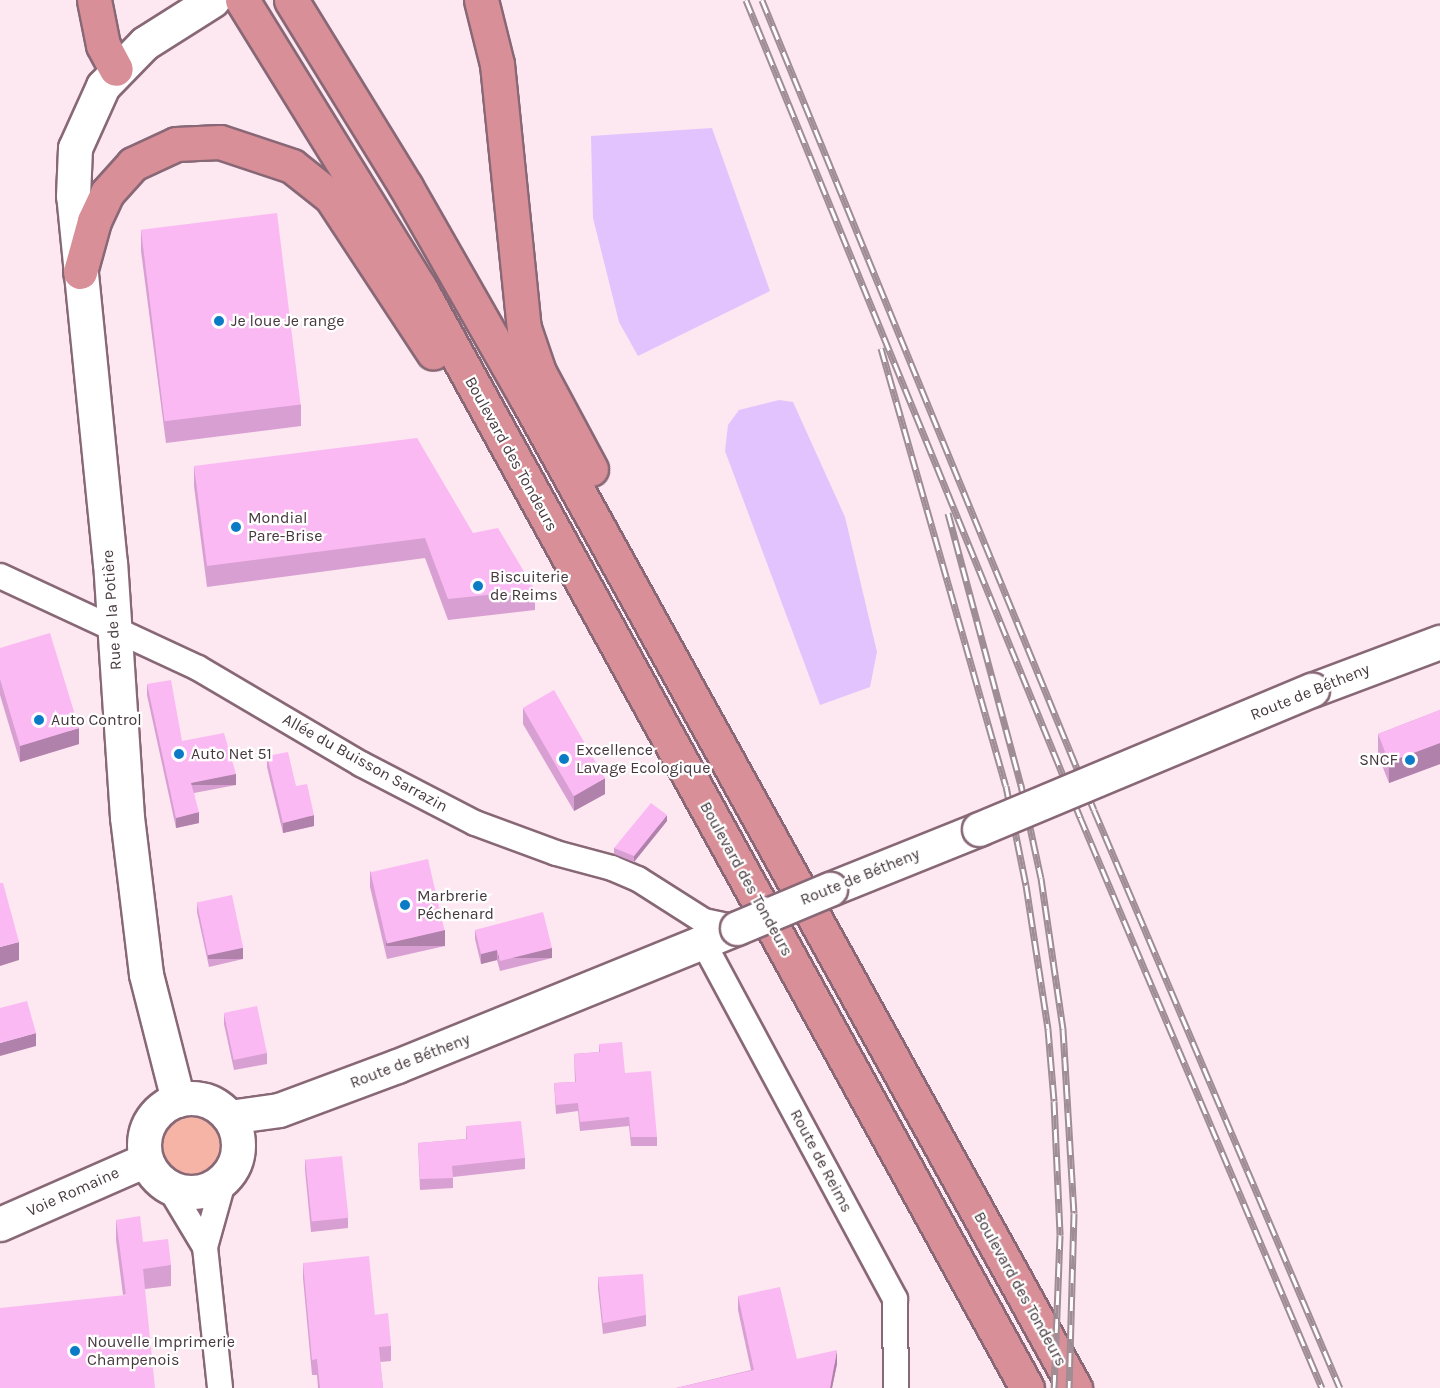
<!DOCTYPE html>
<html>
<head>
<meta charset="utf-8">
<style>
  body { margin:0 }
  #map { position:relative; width:1440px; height:1388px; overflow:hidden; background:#fde7f0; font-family:Karla,sans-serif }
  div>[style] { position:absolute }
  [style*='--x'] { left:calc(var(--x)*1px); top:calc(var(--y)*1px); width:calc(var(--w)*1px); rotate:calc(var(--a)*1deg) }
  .green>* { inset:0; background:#f5b4a6 }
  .round { border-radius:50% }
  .water>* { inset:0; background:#e3c3fe }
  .roads { filter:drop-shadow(2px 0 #886876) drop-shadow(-2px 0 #886876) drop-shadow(0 2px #886876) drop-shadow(0 -2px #886876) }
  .street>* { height:24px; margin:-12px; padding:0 12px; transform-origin:12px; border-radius:12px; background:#fff }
  .secondary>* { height:33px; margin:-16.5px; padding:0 16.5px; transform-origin:16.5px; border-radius:16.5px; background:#fff }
  .secondary>.ring { margin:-16.5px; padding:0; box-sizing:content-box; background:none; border:33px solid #fff; border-radius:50% }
  .highway>* { height:33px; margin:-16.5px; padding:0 16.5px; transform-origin:16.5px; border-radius:16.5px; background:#d98f98 }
  .rail>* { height:7px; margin-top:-3.5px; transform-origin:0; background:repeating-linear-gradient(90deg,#fff 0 14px,#9f8d95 0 28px); box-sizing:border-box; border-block:2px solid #9f8d95 }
  .bridges { filter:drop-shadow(2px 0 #886876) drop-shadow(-2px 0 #886876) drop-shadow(0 2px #886876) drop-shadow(0 -2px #886876) }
  .secondary-bridge>* { height:33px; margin:-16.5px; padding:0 16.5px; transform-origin:16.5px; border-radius:16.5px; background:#fff }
  .wall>* { inset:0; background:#d89fd2 }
  .shaded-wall>* { inset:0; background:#b082ab; transform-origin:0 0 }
  .building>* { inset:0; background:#fbb9f4; transform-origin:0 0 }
  .dots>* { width:16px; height:16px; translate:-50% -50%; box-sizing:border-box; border:3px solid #fff; border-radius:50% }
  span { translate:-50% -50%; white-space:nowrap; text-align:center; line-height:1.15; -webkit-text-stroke:4.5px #fff; paint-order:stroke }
  .poi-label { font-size:16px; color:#46383e }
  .left { translate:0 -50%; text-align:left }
  .right { translate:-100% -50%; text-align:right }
  .street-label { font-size:16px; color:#46383e }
</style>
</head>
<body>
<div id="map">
  <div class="green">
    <div class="round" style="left:157px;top:1114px;width:64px;height:64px"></div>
  </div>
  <div class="water">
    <div style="clip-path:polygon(712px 128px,770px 291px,638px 356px,619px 322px,593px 218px,591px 136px)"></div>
    <div style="clip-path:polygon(779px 400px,793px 402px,845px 517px,877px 652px,870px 687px,820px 705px,725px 451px,728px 425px,739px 410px)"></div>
  </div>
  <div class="roads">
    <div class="street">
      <div style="--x:0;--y:576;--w:218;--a:24.9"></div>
      <div style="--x:198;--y:668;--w:189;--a:30.5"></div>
      <div style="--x:361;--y:764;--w:128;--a:27.4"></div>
      <div style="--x:475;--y:823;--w:86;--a:20.3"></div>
      <div style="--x:556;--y:853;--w:58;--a:15"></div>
      <div style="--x:612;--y:868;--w:28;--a:23"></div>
      <div style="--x:638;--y:879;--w:78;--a:32.5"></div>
      <div style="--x:704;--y:921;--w:34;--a:12"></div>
      <div style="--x:704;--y:944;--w:403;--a:61.7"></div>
      <div style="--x:895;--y:1299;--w:89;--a:89.4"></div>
      <div style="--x:169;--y:1187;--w:70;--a:59"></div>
      <div style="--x:205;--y:1247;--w:142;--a:83.9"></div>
      <div style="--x:205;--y:1247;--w:71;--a:-74.4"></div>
    </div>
    <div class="secondary">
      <div style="--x:1312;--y:690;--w:137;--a:-20.6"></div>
      <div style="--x:830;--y:889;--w:161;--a:-21.9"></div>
      <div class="ring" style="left:144px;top:1098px;width:61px;height:61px"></div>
      <div style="--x:178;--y:1100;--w:130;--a:-104.3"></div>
      <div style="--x:146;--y:974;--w:158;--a:-96.9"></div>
      <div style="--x:127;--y:817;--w:254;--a:-93.8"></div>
      <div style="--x:110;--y:564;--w:370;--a:-95.7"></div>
      <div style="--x:73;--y:196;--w:48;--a:-87.6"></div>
      <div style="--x:75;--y:148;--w:68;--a:-65.7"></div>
      <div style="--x:103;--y:86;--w:60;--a:-45.7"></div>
      <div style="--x:145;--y:43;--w:80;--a:-32.3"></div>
      <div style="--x:229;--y:1117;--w:50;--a:-8"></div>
      <div style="--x:279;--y:1110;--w:126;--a:-20.4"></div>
      <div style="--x:397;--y:1066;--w:367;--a:-22.1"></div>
      <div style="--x:0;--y:1224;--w:159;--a:-23.7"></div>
    </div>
    <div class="highway">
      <div style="--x:94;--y:0;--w:46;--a:78.7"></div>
      <div style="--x:103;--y:45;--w:27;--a:62"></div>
      <div style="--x:242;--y:0;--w:339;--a:58.3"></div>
      <div style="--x:420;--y:288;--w:1256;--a:61.11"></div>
      <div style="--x:291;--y:0;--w:220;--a:58.4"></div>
      <div style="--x:406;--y:187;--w:244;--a:60.3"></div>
      <div style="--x:527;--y:399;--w:1131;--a:61.01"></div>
      <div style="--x:481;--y:0;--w:66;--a:76"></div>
      <div style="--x:497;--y:64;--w:265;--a:84.2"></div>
      <div style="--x:524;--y:328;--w:46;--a:71.2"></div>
      <div style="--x:539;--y:372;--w:110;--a:61.8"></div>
      <div style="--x:80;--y:272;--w:53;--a:-74.6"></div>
      <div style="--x:94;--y:221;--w:31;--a:-65"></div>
      <div style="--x:107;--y:193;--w:39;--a:-48"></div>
      <div style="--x:133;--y:164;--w:47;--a:-24.9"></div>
      <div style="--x:176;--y:144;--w:44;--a:-2.6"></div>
      <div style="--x:220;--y:142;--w:76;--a:18.4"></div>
      <div style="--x:292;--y:166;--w:50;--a:38.5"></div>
      <div style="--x:331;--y:197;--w:186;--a:56.7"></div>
    </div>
  </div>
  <div class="rail">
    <div style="--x:746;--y:0;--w:883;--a:67.76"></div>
    <div style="--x:1080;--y:817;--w:620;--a:67.03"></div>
    <div style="--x:762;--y:0;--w:875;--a:67.71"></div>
    <div style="--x:1094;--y:810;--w:628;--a:66.95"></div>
    <div style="--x:881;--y:348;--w:455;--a:74.1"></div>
    <div style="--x:1006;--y:786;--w:101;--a:78.6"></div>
    <div style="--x:1026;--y:885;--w:146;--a:81.3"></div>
    <div style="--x:1048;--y:1029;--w:72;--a:85.2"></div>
    <div style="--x:1054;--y:1101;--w:134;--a:87.4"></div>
    <div style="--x:1060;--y:1235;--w:153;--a:92.2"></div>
    <div style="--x:948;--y:513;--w:282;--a:75"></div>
    <div style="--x:1021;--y:785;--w:95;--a:77.9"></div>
    <div style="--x:1041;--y:878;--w:153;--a:81.7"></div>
    <div style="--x:1063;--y:1029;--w:184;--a:86.6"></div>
    <div style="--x:1074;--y:1213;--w:175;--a:91.6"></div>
  </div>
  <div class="bridges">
    <div class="secondary-bridge">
      <div style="--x:979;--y:829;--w:361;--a:-22.7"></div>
      <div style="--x:737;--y:928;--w:101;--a:-22.8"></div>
    </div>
  </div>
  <div class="wall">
    <div style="clip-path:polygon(141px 230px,301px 405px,301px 426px,166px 443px,141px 251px)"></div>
    <div style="clip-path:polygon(194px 466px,473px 533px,535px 590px,535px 610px,448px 620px,425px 558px,207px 587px,194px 486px)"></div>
    <div style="clip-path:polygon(0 648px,79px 744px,20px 762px,0 695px)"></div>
    <div style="clip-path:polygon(147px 684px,182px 741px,236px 785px,194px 793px,199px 823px,176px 828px,147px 695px)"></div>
    <div style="clip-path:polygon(523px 708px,605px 794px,574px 811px,523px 724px)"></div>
    <div style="clip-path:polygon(1440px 710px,1440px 764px,1389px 783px,1378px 755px,1378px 734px)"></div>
    <div style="clip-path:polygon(267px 756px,296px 786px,314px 826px,283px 833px,267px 767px)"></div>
    <div style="clip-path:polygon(667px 821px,634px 862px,614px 854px,614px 848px)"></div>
    <div style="clip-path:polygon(370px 871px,445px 946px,387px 959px,370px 887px)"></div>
    <div style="clip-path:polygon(197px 902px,243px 959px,209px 967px,197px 912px)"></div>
    <div style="clip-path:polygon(475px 930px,552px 958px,500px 971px,497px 960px,481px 964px,475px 939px)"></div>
    <div style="clip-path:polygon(224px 1013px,267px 1053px,267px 1064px,234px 1070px,224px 1024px)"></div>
    <div style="clip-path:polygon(599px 1044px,625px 1073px,657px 1137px,657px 1146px,631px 1146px,629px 1126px,580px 1131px,578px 1111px,556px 1114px,554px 1083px,575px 1082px,574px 1054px,599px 1052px)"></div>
    <div style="clip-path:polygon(466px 1126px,525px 1158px,525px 1169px,453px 1177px,453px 1188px,420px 1190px,418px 1143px,466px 1139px)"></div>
    <div style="clip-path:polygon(305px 1159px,348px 1218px,348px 1228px,311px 1232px,305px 1170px)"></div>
    <div style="clip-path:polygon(116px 1220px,171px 1265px,171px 1286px,145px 1289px,123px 1295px,116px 1240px)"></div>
    <div style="clip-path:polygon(303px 1263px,375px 1315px,391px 1346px,391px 1361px,380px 1362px,383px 1388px,318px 1388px,317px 1375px,312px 1375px,303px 1278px)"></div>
    <div style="clip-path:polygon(598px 1277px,646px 1315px,646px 1326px,603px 1334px,598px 1288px)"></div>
    <div style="clip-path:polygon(738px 1296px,797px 1359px,837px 1364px,832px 1388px,676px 1388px,751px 1370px,738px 1310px)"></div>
  </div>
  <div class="shaded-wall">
    <div style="clip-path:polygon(79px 728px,79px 744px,20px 762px,20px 746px)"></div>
    <div style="clip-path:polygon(1440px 743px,1440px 764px,1389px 783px,1389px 762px)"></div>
    <div style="left:236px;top:774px;width:11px;height:46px;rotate:90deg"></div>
    <div style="clip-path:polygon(605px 778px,605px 794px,574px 811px,574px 795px)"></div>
    <div style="clip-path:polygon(199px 812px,199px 823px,176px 828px,176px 818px)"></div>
    <div style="clip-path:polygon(314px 815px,314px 826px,283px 833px,283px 823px)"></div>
    <div style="clip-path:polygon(667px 815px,667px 821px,634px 862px,634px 856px)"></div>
    <div style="left:445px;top:930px;width:16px;height:59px;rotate:90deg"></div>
    <div style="clip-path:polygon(19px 942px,19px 960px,0 966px,0 947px)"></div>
    <div style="left:243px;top:948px;width:11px;height:35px;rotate:90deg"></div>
    <div style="left:552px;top:948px;width:10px;height:54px;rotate:90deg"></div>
    <div style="clip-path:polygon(497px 950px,497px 960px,481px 964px,481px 954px)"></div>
    <div style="clip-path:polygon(36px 1033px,36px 1046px,0 1056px,0 1043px)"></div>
    <div style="clip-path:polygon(837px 1350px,837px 1364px,832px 1388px,830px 1388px)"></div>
  </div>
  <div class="building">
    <div style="left:277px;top:213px;width:193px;height:137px;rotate:83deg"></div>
    <div style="clip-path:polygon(417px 438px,473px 533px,498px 528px,535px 590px,448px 599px,425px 538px,207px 566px,194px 466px)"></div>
    <div style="clip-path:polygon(50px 633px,79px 728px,20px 746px,0 679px,0 648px)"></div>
    <div style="clip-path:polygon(171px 680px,182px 741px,224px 733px,236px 774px,191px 783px,199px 812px,176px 818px,147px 684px)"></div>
    <div style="left:554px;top:690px;width:102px;height:36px;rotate:60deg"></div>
    <div style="clip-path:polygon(1440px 710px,1440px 743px,1389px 762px,1378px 734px)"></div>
    <div style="clip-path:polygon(288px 752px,296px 786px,307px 784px,314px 815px,283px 823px,267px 756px)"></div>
    <div style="clip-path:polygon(651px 803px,667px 815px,634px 856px,614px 848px)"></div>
    <div style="left:428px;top:859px;width:73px;height:59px;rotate:77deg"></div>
    <div style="clip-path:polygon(0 883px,3px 883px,19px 942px,0 947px)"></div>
    <div style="left:232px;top:895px;width:54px;height:36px;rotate:78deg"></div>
    <div style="clip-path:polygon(543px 912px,552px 948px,500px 961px,497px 950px,481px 954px,475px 930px)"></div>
    <div style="clip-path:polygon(27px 1001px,36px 1033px,0 1043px,0 1008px)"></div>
    <div style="left:257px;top:1006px;width:48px;height:34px;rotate:78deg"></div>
    <div style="clip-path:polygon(622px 1042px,625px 1073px,651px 1071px,657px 1137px,631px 1137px,629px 1117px,580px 1122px,578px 1103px,556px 1105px,554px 1083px,576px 1082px,574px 1054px,600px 1052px,599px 1044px)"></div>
    <div style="clip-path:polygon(521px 1121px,525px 1158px,452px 1166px,453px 1178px,420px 1179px,418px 1143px,467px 1139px,466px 1126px)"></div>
    <div style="left:342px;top:1156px;width:62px;height:37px;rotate:84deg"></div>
    <div style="clip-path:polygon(140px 1216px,143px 1242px,168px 1239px,171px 1265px,143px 1269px,155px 1388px,0 1388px,0 1308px,126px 1295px,116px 1220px)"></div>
    <div style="clip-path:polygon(369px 1256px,375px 1315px,388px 1313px,391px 1346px,379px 1347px,383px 1388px,320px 1388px,317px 1359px,312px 1360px,303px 1263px)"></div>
    <div style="clip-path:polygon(643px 1274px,646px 1315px,603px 1323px,598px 1277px)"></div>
    <div style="clip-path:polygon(780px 1287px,797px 1359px,837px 1350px,830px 1388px,676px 1388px,754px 1370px,738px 1296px)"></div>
  </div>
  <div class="dots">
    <div style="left:219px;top:321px;background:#0b7bc5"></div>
    <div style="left:236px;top:527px;background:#0b7bc5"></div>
    <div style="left:478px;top:586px;background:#0b7bc5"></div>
    <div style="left:39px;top:720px;background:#0b7bc5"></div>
    <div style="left:179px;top:754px;background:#0b7bc5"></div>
    <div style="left:564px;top:759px;background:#0b7bc5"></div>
    <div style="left:1410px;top:760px;background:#0b7bc5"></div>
    <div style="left:405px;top:905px;background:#0b7bc5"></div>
    <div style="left:75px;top:1351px;background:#0b7bc5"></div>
  </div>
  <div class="poi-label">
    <span class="left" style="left:231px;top:321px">Je loue Je range</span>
    <span class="left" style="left:248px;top:527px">Mondial<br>Pare-Brise</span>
    <span class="left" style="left:490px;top:586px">Biscuiterie<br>de Reims</span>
    <span class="left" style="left:51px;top:720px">Auto Control</span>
    <span class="left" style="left:576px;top:759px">Excellence<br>Lavage Ecologique</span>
    <span class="left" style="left:191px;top:754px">Auto Net 51</span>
    <span class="right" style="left:1398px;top:760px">SNCF</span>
    <span class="left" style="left:417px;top:905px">Marbrerie<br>Péchenard</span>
    <span class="left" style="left:87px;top:1351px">Nouvelle Imprimerie<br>Champenois</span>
  </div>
  <div class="street-label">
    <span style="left:511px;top:454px;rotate:61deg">Boulevard des Tondeurs</span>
    <span style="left:112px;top:610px;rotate:-94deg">Rue de la Potière</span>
    <span style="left:1310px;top:692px;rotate:-22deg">Route de Bétheny</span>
    <span style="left:365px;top:763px;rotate:29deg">Allée du Buisson Sarrazin</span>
    <span style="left:860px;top:877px;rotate:-22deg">Route de Bétheny</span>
    <span style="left:746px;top:879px;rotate:61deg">Boulevard des Tondeurs</span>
    <span style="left:410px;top:1061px;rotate:-21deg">Route de Bétheny</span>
    <span style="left:821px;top:1161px;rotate:62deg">Route de Reims</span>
    <span style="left:73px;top:1192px;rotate:-24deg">Voie Romaine</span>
    <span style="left:1020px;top:1289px;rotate:61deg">Boulevard des Tondeurs</span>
  </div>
</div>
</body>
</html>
